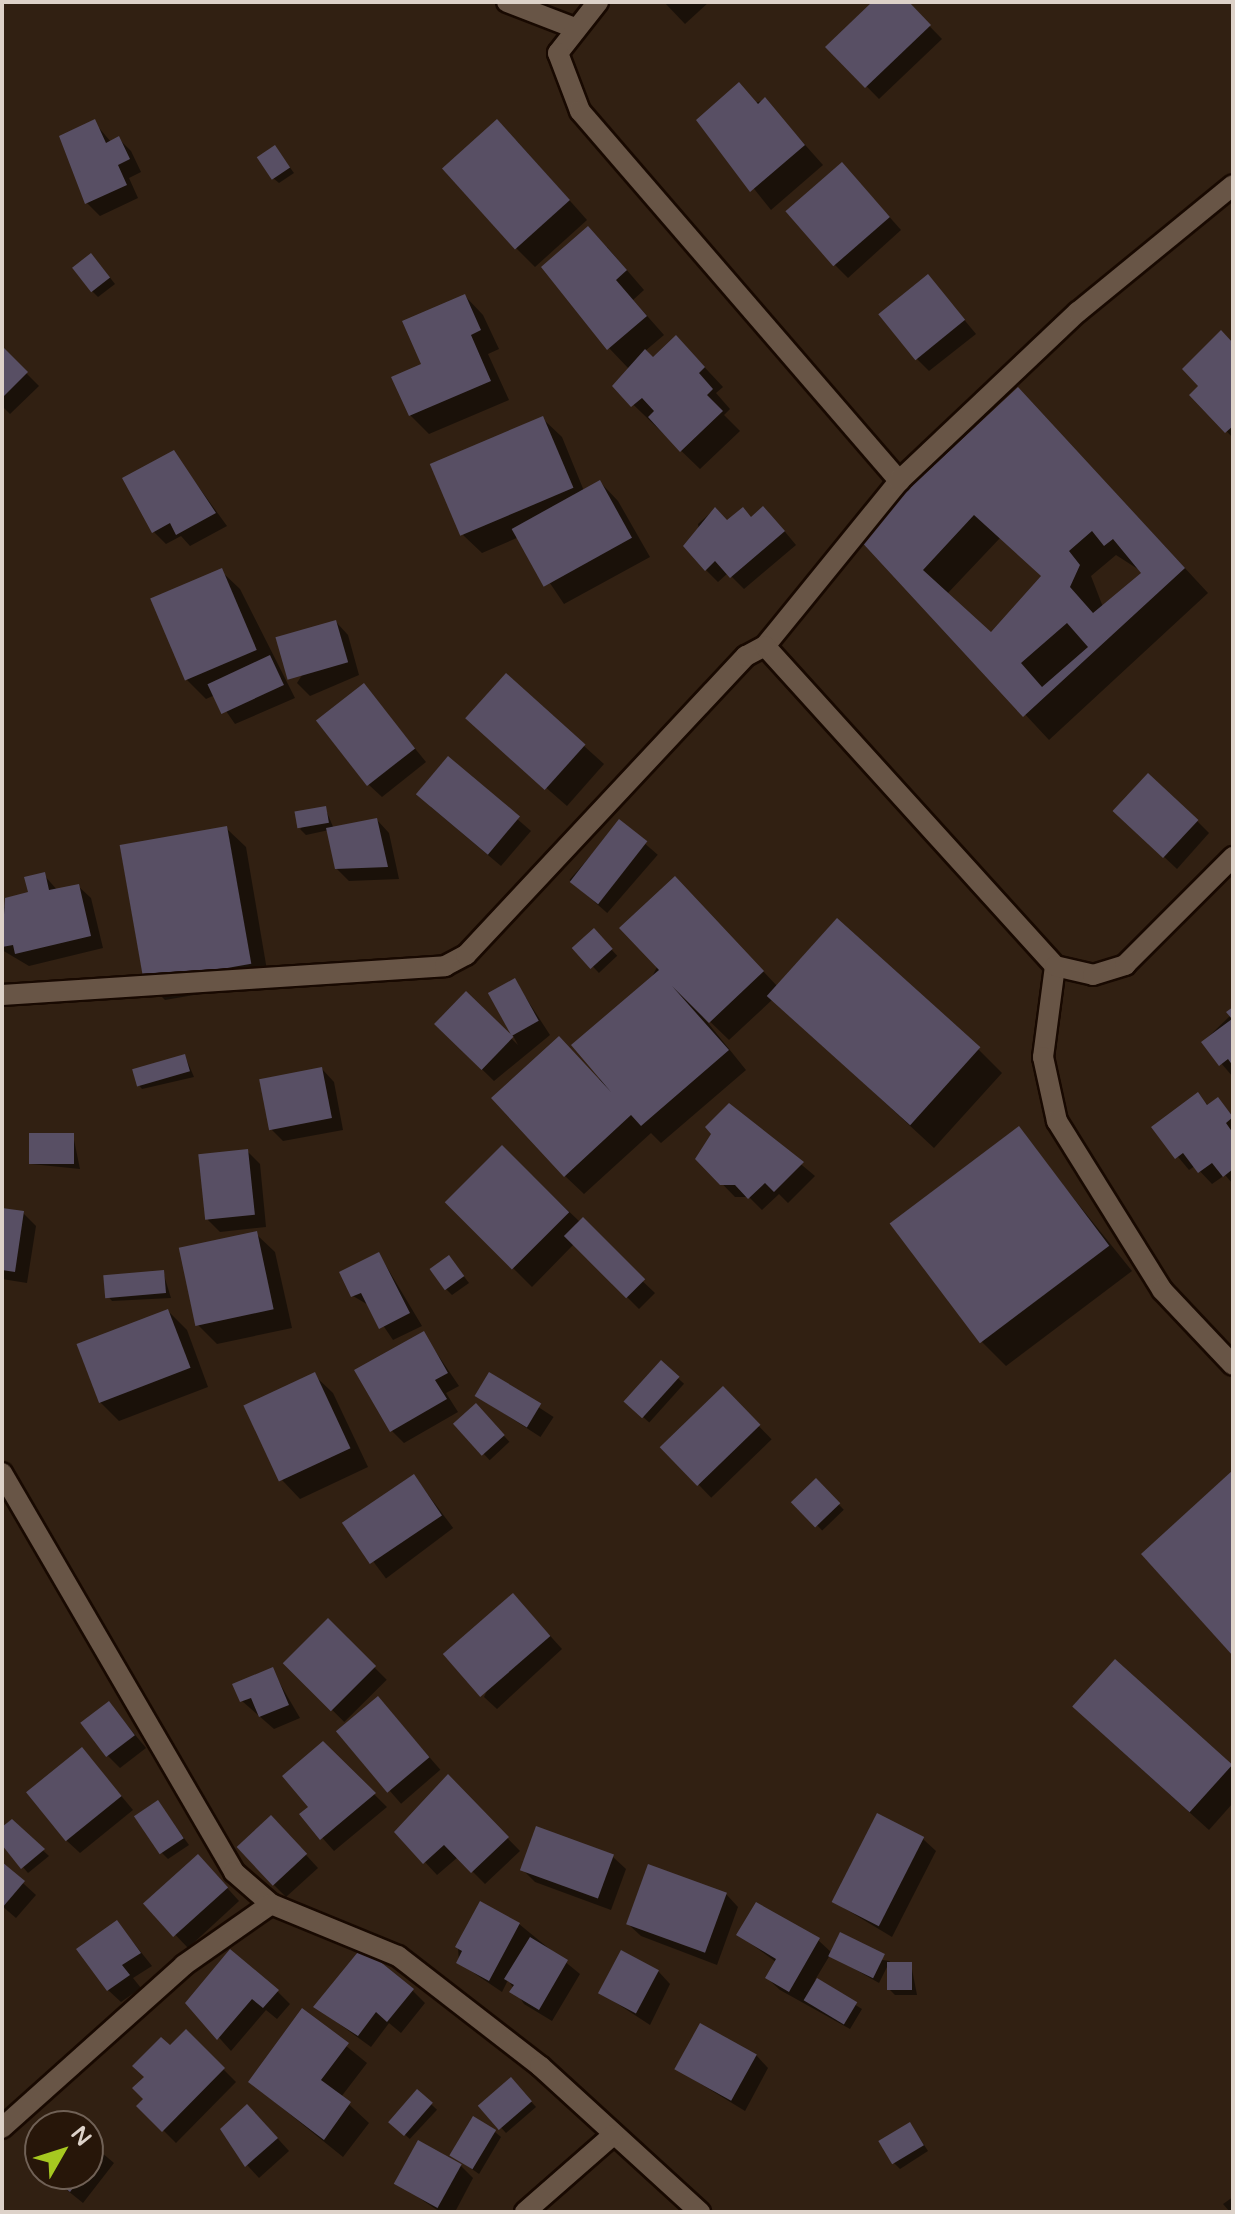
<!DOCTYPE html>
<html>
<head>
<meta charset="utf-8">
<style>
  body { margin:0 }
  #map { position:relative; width:1235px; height:2214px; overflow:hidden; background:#312012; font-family:"Varela Round",sans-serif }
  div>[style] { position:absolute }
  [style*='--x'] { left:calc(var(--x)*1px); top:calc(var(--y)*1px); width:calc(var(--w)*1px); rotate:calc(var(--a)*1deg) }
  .shadow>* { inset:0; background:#0007; transform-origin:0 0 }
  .building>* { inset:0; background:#584f64; transform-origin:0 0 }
  .roads { filter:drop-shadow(2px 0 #180901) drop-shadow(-2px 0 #180901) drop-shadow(0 2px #180901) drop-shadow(0 -2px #180901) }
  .street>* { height:20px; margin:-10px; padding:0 10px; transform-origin:10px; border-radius:10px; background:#685546 }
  span { translate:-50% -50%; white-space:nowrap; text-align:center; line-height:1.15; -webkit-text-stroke:6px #271609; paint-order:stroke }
  .frame { position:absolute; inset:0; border:4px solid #ddd2c9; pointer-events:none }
  .north { position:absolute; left:24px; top:2110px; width:80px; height:80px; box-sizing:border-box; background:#271609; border:2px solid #706156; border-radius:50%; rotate:51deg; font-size:22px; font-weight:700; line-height:32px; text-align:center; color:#ddd2c9 }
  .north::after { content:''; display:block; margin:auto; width:28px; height:36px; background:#a6c820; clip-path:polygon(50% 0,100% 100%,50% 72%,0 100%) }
</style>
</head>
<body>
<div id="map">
  <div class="shadow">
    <div style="clip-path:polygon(664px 2px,709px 2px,685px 24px)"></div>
    <div style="clip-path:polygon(875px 2px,906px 2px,942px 39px,879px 99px,828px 47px)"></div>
    <div style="clip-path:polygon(765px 100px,823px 165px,771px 210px,699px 120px)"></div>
    <div style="clip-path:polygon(94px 122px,111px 142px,119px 139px,131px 151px,141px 172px,129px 178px,138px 198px,100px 216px,87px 203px,62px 137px)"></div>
    <div style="clip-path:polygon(516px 140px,587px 220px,535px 267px,516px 248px)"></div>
    <div style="clip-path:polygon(280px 154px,294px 173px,279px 183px,273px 178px)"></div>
    <div style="clip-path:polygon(854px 177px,901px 230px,848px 278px,835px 265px)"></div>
    <div style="clip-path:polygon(607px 247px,644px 290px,633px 300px,664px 335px,645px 351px,653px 360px,695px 357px,723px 387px,716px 393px,730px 409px,724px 415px,740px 431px,700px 469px,614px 386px,629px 369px,609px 348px)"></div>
    <div style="clip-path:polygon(97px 261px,115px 284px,98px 297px,92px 291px)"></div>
    <div style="clip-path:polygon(928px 276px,976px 334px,929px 371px,916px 358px)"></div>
    <div style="clip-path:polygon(465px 296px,483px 315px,499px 349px,488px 354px,509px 400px,429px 434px,410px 415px,423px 365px)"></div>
    <div style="clip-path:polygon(1233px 345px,1233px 438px,1192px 395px)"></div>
    <div style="clip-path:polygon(2px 349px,39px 386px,10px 414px,2px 406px)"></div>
    <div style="clip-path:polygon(evenodd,1042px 414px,1208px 593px,1049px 740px,860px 537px,1042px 414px,1000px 538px,1043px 577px,991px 634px,947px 594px,1000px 538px,1042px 414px,1116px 555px,1144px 573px,1103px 607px,1091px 576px,1116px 555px)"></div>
    <div style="clip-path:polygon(543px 419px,562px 437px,584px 491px,600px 482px,618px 501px,650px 557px,564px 604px,519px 537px,482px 553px,463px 535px)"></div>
    <div style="clip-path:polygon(174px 453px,227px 526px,190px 546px,181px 536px,166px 544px,154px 532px)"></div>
    <div style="clip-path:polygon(715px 509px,728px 522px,776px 521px,796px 545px,744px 589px,728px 573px,718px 582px,706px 570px,698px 524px)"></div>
    <div style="clip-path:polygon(221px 571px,240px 589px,295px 698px,235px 724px,215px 695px,206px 699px,187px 680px)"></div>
    <div style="clip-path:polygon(336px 622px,348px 635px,359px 675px,310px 696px,297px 683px)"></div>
    <div style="clip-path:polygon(506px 676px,604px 764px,567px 806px,488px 737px)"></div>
    <div style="clip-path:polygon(364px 686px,426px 762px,382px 797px,369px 785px)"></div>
    <div style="clip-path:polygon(448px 759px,531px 831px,501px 866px,431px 807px)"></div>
    <div style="clip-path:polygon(325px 808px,334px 829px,377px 820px,389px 833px,399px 879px,349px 881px,336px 868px,329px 830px,306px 835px,300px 829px)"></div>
    <div style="clip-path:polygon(1197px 821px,1209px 833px,1177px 869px,1128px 823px)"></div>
    <div style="left:620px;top:822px;width:50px;height:77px;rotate:41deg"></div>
    <div style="clip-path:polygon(227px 829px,246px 847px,269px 982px,165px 1000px,146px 981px)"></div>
    <div style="clip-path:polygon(44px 875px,58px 891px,78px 886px,91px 898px,103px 948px,29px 966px,2px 950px,2px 908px,31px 893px)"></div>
    <div style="clip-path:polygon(693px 897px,778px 987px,978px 1049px,1002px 1073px,934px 1148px,773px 999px,729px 1040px,696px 1008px,746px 1070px,661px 1143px,651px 1133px,584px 1194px,565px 1176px,599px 1080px)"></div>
    <div style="left:594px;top:931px;width:34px;height:25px;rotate:47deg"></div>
    <div style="clip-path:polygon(515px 981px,550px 1035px,494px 1081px,436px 1024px,466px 994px,518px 1045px,491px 995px)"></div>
    <div style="clip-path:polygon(1233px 1013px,1233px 1077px,1203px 1042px)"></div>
    <div style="clip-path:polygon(185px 1056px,194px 1077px,142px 1089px,137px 1083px)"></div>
    <div style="clip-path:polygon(322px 1069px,334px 1082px,343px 1130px,283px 1141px,271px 1129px)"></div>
    <div style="clip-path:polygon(1197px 1095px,1209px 1106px,1218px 1100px,1233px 1116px,1233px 1184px,1225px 1175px,1212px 1184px,1195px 1166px,1189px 1170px,1154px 1128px)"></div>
    <div style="clip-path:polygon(730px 1105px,815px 1176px,788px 1203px,779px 1194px,762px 1210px,749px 1197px,735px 1197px,698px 1159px)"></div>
    <div style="clip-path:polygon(1018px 1129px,1132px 1271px,1006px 1366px,982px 1342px)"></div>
    <div style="clip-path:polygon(73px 1135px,80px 1169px,31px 1164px)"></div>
    <div style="clip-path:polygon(502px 1148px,655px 1293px,639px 1309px,574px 1244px,532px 1287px,447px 1202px)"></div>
    <div style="clip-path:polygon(247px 1151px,260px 1164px,266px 1227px,220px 1232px,208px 1220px)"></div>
    <div style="clip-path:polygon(2px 1210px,23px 1213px,36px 1226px,27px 1283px,2px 1279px)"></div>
    <div style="clip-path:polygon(256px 1234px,275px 1252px,292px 1328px,217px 1344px,198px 1325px)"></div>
    <div style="clip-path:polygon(379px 1254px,422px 1326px,393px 1340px,370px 1306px,353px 1296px)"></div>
    <div style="clip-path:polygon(449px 1257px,469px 1283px,452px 1295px,446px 1289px)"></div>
    <div style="clip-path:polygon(163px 1272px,171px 1298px,112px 1301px,107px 1295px)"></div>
    <div style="clip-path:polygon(168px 1311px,187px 1330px,208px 1387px,119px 1421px,100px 1402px)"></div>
    <div style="clip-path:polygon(423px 1333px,459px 1386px,446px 1393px,458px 1412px,404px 1443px,392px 1431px)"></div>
    <div style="left:661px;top:1363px;width:31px;height:52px;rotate:42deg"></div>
    <div style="clip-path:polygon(314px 1375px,333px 1393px,368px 1467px,300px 1499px,282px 1480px)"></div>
    <div style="left:489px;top:1375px;width:77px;height:24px;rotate:33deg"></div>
    <div style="left:723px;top:1389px;width:70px;height:84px;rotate:46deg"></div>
    <div style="left:476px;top:1406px;width:49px;height:27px;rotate:47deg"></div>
    <div style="left:414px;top:1476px;width:65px;height:84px;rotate:53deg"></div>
    <div style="left:816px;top:1481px;width:40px;height:30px;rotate:46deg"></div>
    <div style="clip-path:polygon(525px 1608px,562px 1649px,497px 1709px,484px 1697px)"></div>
    <div style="left:328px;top:1621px;width:83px;height:60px;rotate:45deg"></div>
    <div style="clip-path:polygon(1115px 1662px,1233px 1769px,1233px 1803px,1209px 1830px,1093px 1725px)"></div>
    <div style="clip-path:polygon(272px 1670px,300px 1718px,274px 1729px,242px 1701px)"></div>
    <div style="left:378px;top:1698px;width:95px;height:52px;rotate:49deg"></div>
    <div style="clip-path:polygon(109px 1703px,146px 1748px,120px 1768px,107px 1755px)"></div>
    <div style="clip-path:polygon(323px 1744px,387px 1807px,334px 1851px,302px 1815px,311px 1807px)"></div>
    <div style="clip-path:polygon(82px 1749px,133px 1810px,80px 1853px,67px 1841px)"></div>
    <div style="clip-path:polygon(448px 1777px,520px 1851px,485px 1884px,458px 1857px,437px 1875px,397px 1832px)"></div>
    <div style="clip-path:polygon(158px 1802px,189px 1845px,168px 1859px,162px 1853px)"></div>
    <div style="clip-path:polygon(12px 1822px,49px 1856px,28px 1873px,2px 1842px)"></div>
    <div style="clip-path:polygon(283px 1830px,318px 1868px,286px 1897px,274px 1885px)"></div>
    <div style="clip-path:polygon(923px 1839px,936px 1851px,892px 1937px,834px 1902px)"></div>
    <div style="clip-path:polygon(613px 1857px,626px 1869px,611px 1910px,535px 1882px,522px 1869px)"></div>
    <div style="clip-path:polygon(2px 1864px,36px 1895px,16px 1918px,2px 1906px)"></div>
    <div style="clip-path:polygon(210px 1869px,239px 1901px,188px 1948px,146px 1904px)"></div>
    <div style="clip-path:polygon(726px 1894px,738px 1907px,717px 1965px,641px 1936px,628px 1924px)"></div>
    <div style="clip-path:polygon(117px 1922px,152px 1966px,133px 1978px,141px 1988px,121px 2002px,108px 1990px)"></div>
    <div style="clip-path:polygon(519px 1924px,580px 1974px,552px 2021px,524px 2004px,508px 1980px,502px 1992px,459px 1963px,458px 1947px)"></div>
    <div style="clip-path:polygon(739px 1935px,818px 1940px,832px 1953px,890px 1961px,879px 1983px,830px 1955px,815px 1980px,862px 2009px,850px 2029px,780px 1990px,767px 1978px,776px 1962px)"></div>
    <div style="clip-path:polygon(911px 1964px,917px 1995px,895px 1995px,889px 1989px)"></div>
    <div style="clip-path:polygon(658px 1971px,670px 1984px,650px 2025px,601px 1993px)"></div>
    <div style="clip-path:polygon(412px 1990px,425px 2003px,401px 2033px,389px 2023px,371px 2047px,316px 2007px)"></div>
    <div style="clip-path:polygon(277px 1991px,290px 2004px,277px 2019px,266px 2010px,231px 2051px,188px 2003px)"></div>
    <div style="clip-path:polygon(303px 2011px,367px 2063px,341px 2097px,369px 2123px,343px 2157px,250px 2082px)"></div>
    <div style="clip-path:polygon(186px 2032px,236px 2082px,176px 2143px,139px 2106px)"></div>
    <div style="clip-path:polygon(756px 2055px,768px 2068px,745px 2111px,678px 2070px)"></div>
    <div style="clip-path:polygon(517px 2086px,536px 2107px,506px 2133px,481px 2106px)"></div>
    <div style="left:418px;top:2092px;width:26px;height:40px;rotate:43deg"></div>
    <div style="clip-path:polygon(60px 2119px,69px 2126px,55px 2126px)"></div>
    <div style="clip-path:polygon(260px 2119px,289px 2151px,259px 2178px,247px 2165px)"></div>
    <div style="clip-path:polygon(915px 2131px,928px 2151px,900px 2169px,894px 2163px)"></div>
    <div style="clip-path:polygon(495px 2132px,501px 2137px,479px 2174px,452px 2155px)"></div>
    <div style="clip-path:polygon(88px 2141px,114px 2163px,83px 2203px,47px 2174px,88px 2174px)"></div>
    <div style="clip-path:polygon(461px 2166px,473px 2178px,455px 2212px,440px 2212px,397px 2183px)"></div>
    <div style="clip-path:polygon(1233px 2197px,1233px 2212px,1230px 2212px,1223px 2204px)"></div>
  </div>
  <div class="building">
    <div style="clip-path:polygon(872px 2px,909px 2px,931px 25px,865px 88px,825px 47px)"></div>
    <div style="clip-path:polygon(739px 82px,758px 104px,765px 97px,805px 145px,750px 192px,696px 120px)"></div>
    <div style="clip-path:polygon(95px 119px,106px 143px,119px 136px,130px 159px,118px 165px,127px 185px,85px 204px,59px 136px)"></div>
    <div style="left:497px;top:119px;width:109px;height:74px;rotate:48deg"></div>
    <div style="left:275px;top:145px;width:27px;height:22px;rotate:56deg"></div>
    <div style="left:842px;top:162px;width:73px;height:75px;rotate:49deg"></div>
    <div style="clip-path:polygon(588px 226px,627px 270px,616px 280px,647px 316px,607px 350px,541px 267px)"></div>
    <div style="left:91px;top:253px;width:31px;height:24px;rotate:52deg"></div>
    <div style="left:928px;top:274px;width:59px;height:64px;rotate:51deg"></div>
    <div style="clip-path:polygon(465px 294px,481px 330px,471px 335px,491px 381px,409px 416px,391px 377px,421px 364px,402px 321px)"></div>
    <div style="clip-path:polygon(1221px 330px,1233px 343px,1233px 426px,1225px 433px,1189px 395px,1198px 386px,1182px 369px)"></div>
    <div style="clip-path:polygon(676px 335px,705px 367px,699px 373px,713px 389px,707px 395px,723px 411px,680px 452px,648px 417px,654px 411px,642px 398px,631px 407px,612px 386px,645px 349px,653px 357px)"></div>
    <div style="clip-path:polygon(2px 346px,28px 372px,2px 398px)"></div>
    <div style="clip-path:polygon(evenodd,1018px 387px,1185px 568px,1023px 717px,857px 537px,1018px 387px,974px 515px,1041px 576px,991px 632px,923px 570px,974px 515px,1018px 387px,1092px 531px,1104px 546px,1113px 539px,1141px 573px,1093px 613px,1070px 587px,1080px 565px,1069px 551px,1092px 531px,1018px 387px,1067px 623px,1088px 647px,1042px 687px,1021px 663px,1067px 623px)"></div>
    <div style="left:543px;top:416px;width:78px;height:123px;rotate:67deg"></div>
    <div style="clip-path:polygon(174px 450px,216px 513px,176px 535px,170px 523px,152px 533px,122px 478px)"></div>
    <div style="left:600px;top:480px;width:66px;height:101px;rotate:61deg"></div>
    <div style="clip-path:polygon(763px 506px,785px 531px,730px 578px,715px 561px,705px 571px,683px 546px,715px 507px,727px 520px,743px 507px,751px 517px)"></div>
    <div style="left:222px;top:568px;width:89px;height:78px;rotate:67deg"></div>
    <div style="left:336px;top:620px;width:44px;height:63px;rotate:74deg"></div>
    <div style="left:270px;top:655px;width:33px;height:69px;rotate:65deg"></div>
    <div style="left:506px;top:673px;width:107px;height:61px;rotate:42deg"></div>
    <div style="left:364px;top:683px;width:83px;height:61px;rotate:52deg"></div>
    <div style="left:448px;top:756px;width:94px;height:50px;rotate:40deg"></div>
    <div style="left:1148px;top:773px;width:69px;height:52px;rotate:43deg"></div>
    <div style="left:326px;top:806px;width:17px;height:32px;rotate:80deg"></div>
    <div style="clip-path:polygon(377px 818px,388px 867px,335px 869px,326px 828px)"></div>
    <div style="left:619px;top:819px;width:36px;height:80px;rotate:38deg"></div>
    <div style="left:227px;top:826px;width:140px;height:109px;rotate:80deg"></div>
    <div style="clip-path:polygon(45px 872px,49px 890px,79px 884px,91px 936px,15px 954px,13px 945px,2px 947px,5px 898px,28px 892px,24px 877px)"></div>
    <div style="clip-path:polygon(675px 876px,764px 971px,709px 1023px,672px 986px,729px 1050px,641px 1126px,631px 1115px,564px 1177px,491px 1098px,559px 1036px,611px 1092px,571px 1045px,659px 970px,619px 928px)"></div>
    <div style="left:837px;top:918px;width:193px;height:105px;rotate:42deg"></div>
    <div style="left:594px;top:928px;width:28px;height:30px;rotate:48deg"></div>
    <div style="left:515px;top:978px;width:49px;height:31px;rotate:61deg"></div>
    <div style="left:466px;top:991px;width:66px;height:46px;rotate:44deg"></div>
    <div style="clip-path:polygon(1233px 1007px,1233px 1066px,1228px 1059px,1219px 1066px,1201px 1042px,1232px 1019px,1226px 1012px)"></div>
    <div style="left:185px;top:1054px;width:18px;height:55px;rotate:74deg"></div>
    <div style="left:322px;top:1067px;width:52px;height:64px;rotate:79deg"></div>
    <div style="clip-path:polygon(1198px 1092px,1207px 1105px,1218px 1097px,1233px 1117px,1226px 1123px,1233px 1133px,1233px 1169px,1223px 1177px,1212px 1163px,1198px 1173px,1183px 1153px,1175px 1159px,1151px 1127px)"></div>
    <div style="clip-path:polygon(729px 1103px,804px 1162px,774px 1192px,765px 1183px,748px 1199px,735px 1185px,720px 1185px,695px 1159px,711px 1134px,705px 1127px)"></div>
    <div style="left:1019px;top:1126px;width:150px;height:162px;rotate:53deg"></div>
    <div style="left:29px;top:1133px;width:45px;height:31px"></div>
    <div style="left:502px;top:1145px;width:95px;height:81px;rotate:45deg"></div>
    <div style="left:248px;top:1149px;width:66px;height:50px;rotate:84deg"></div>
    <div style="clip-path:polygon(2px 1208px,24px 1211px,15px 1272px,2px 1270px)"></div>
    <div style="left:583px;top:1217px;width:88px;height:27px;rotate:45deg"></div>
    <div style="left:257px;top:1231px;width:80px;height:80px;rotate:78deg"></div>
    <div style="clip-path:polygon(379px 1252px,410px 1313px,379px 1329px,361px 1293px,351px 1297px,339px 1272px)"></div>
    <div style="left:449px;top:1255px;width:26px;height:24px;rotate:54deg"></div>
    <div style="left:164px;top:1270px;width:23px;height:61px;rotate:85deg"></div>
    <div style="left:168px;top:1309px;width:63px;height:98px;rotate:69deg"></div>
    <div style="clip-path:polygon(424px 1331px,448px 1373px,435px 1380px,447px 1399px,390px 1432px,354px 1370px)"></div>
    <div style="left:661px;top:1360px;width:25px;height:56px;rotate:42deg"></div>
    <div style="left:315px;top:1372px;width:84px;height:79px;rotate:65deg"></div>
    <div style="left:489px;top:1372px;width:61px;height:28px;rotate:31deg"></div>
    <div style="left:723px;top:1386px;width:54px;height:88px;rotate:46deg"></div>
    <div style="left:476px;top:1403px;width:43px;height:31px;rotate:48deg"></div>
    <div style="clip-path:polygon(1233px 1470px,1233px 1656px,1141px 1554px)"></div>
    <div style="left:414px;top:1474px;width:50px;height:87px;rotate:56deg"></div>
    <div style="left:816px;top:1478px;width:35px;height:35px;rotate:46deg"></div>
    <div style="left:513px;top:1593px;width:57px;height:93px;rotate:49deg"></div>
    <div style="left:328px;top:1618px;width:68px;height:64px;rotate:45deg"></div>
    <div style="left:1115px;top:1659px;width:158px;height:64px;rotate:42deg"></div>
    <div style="clip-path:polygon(273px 1667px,289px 1705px,259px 1717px,251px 1698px,240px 1702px,232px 1684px)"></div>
    <div style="left:378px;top:1696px;width:80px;height:55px;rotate:50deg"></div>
    <div style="left:109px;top:1701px;width:43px;height:36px;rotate:53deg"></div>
    <div style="clip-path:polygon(323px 1741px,376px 1793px,320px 1840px,299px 1814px,308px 1807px,282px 1776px)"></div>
    <div style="left:82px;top:1747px;width:63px;height:72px;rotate:51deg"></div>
    <div style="clip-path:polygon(448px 1774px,509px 1837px,471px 1873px,444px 1845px,423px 1864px,394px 1832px)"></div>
    <div style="left:158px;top:1800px;width:46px;height:29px;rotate:56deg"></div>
    <div style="left:877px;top:1813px;width:53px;height:100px;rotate:27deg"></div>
    <div style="left:271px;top:1815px;width:53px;height:47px;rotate:47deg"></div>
    <div style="clip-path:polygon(12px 1819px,45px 1849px,21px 1869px,2px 1845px,2px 1827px)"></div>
    <div style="left:536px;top:1826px;width:83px;height:47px;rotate:20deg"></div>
    <div style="left:198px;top:1854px;width:45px;height:74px;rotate:48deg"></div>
    <div style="clip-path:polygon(2px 1862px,25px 1881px,2px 1908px)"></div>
    <div style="left:648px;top:1864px;width:84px;height:64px;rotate:20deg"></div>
    <div style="clip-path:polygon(480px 1901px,520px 1923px,489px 1981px,456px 1963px,462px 1951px,455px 1947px)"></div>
    <div style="clip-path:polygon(756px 1902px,820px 1938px,789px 1992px,765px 1978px,776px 1959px,736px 1935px)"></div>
    <div style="clip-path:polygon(117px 1920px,141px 1953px,122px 1965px,130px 1975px,107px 1991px,76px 1949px)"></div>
    <div style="left:840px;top:1932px;width:50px;height:27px;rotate:26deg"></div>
    <div style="clip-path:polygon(530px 1937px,568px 1960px,539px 2010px,509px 1992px,514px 1985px,504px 1979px)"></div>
    <div style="clip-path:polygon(362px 1947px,414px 1989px,387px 2022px,376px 2012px,358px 2036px,313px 2007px)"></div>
    <div style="clip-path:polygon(230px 1949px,279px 1990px,263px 2008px,252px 1999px,217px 2040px,185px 2003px)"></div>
    <div style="left:621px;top:1950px;width:43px;height:49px;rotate:28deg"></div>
    <div style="left:887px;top:1962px;width:25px;height:28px"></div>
    <div style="left:817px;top:1978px;width:47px;height:26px;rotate:31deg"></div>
    <div style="clip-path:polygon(302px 2008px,349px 2043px,321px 2080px,351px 2102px,324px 2140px,248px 2082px)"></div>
    <div style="left:700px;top:2023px;width:65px;height:53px;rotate:29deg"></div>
    <div style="clip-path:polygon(186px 2029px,225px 2068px,162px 2132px,136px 2106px,143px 2099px,132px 2088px,144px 2077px,132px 2066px,161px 2037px,170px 2045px)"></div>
    <div style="left:511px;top:2077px;width:32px;height:44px;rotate:49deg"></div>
    <div style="left:417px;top:2089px;width:21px;height:44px;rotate:41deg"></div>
    <div style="clip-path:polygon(247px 2104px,278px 2138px,245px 2167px,220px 2129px)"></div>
    <div style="left:473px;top:2116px;width:27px;height:46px;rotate:31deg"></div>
    <div style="left:910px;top:2122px;width:27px;height:37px;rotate:59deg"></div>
    <div style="clip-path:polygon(88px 2138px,103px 2150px,88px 2168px)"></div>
    <div style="left:418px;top:2140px;width:50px;height:50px;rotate:29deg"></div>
    <div style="clip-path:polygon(40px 2141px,40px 2168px,27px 2158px)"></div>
    <div style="clip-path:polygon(48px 2174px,83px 2174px,70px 2192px)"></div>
  </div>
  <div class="roads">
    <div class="street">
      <div style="--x:507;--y:2;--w:70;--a:21"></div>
      <div style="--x:598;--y:2;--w:65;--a:128.1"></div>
      <div style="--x:558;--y:53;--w:62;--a:69.2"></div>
      <div style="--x:580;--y:111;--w:489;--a:49.2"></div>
      <div style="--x:765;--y:646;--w:213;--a:-50.9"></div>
      <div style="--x:899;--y:481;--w:246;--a:-43.4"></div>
      <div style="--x:1078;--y:312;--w:200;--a:-39.3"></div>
      <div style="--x:1055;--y:966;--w:92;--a:97.5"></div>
      <div style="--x:1043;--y:1057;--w:66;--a:77.7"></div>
      <div style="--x:1057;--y:1121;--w:199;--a:58.1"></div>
      <div style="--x:1162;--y:1290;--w:103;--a:46.6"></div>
      <div style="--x:2;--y:995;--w:444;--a:-3.7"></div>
      <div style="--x:445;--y:966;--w:24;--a:-28"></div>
      <div style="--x:466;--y:955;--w:410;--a:-46.9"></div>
      <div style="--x:746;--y:656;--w:21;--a:-28"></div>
      <div style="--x:765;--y:646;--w:432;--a:47.8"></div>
      <div style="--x:1055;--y:966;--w:39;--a:13"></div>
      <div style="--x:1093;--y:975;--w:34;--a:-17"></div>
      <div style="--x:1125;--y:965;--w:153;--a:-45"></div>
      <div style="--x:2;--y:1473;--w:462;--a:59.8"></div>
      <div style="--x:234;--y:1872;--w:49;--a:40.9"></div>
      <div style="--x:271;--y:1904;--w:137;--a:22.3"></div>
      <div style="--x:398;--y:1956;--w:180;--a:37.8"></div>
      <div style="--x:540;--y:2066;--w:217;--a:42.4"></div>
      <div style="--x:2;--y:2128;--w:244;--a:-41.8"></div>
      <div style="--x:184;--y:1965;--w:106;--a:-35"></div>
      <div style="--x:525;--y:2212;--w:117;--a:-41.2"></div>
    </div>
  </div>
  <div class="frame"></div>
  <div class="north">N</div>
</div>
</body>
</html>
